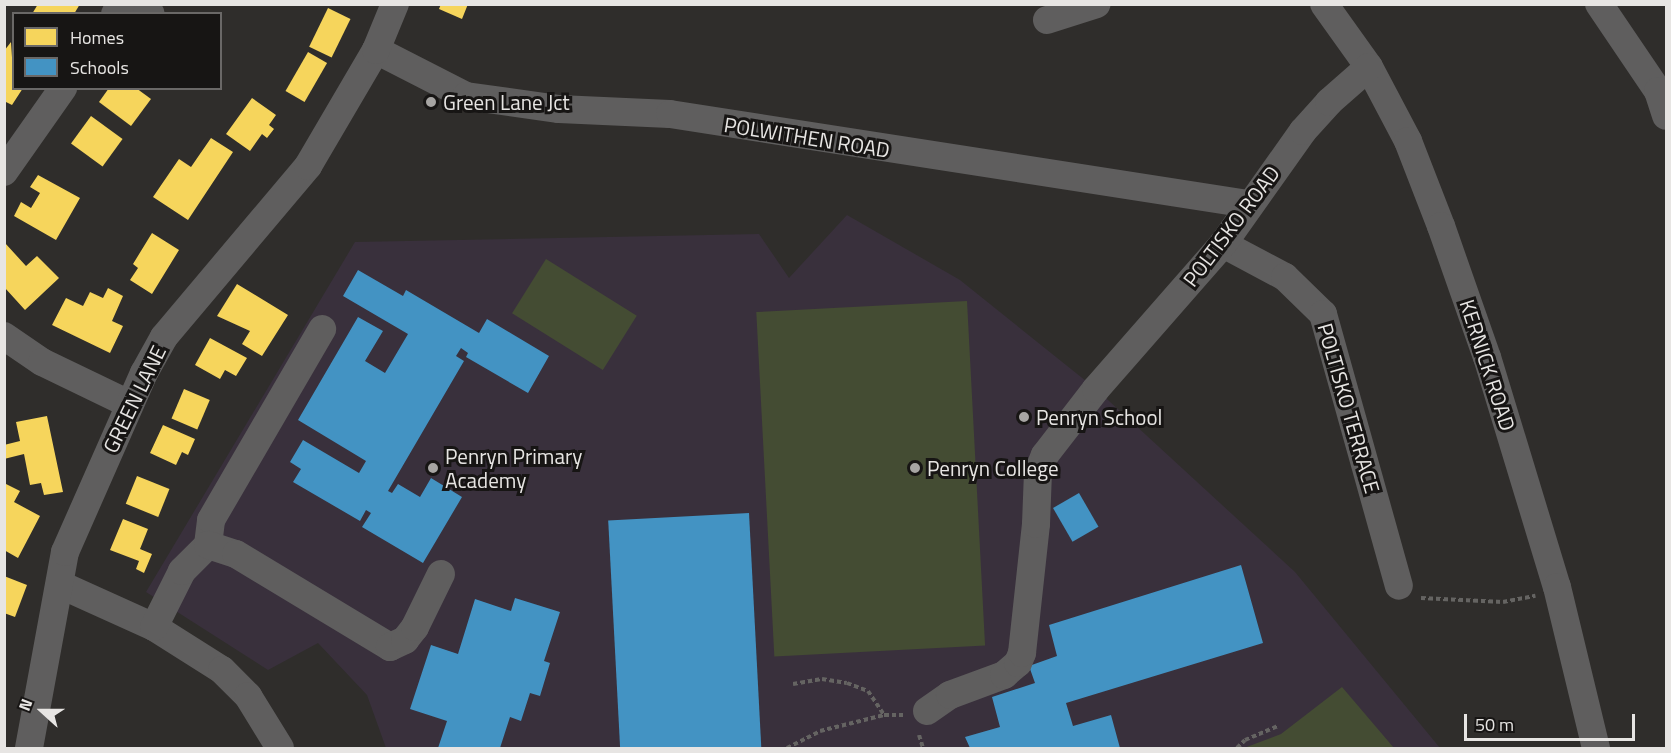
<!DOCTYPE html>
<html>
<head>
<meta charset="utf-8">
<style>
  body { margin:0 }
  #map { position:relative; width:1671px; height:753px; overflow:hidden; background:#2f2d2b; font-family:"Titillium Web",sans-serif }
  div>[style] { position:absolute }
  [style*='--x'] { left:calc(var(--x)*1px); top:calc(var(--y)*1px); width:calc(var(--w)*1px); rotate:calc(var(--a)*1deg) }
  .education>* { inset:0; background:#39303c }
  .green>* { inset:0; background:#444c33; transform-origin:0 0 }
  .homes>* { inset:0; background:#f6d55c; transform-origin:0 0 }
  .schools>* { inset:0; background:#4393c3; transform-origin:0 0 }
  .path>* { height:4px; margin-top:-2px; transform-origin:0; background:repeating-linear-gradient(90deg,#656462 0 4.5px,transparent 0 7.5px) }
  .minor>* { height:28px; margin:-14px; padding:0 14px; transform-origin:14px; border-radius:14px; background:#5f5e5e }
  .dots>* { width:16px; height:16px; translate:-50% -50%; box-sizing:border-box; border:3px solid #171514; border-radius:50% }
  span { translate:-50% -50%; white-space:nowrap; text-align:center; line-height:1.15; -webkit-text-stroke:6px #171514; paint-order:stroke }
  .poi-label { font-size:21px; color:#e7e5e3 }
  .left { translate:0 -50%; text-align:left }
  .street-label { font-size:21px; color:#e7e5e3 }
  .frame { position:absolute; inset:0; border:6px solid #e7e5e3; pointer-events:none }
  .legend { position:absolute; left:12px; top:12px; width:210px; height:78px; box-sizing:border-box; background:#171514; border:2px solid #6a6867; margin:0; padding:8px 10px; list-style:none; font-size:18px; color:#e7e5e3 }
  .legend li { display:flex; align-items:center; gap:12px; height:30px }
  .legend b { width:30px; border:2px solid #6a6867 }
  .north { position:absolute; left:12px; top:681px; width:60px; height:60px; -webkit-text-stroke:4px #171514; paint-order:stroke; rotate:291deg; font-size:16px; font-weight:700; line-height:24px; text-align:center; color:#e7e5e3 }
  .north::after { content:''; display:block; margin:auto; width:21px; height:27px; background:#e7e5e3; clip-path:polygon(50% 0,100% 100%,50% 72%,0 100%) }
  .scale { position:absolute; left:1464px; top:714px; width:171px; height:27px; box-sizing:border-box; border:3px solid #e7e5e3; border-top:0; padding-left:8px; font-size:18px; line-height:21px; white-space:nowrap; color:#e7e5e3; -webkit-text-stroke:4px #171514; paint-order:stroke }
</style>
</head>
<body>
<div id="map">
  <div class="education">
    <div style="clip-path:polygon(847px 215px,960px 280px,1096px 389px,1295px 572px,1440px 748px,386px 748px,367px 695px,318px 643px,268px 670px,146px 592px,355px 242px,759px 234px,789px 278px)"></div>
  </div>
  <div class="green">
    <div style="left:546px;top:259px;width:107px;height:64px;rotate:32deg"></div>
    <div style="left:967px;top:301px;width:345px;height:211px;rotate:87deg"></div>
    <div style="clip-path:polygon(1342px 687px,1394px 748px,1244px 748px,1281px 734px)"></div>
  </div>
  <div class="homes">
    <div style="clip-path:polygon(38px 4px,80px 4px,74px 14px,32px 14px)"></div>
    <div style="clip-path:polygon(441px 4px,468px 4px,462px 19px,439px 9px)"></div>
    <div style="left:328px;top:8px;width:25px;height:43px;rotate:26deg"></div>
    <div style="clip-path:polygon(11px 42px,14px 88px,23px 88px,12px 105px,4px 101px,4px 51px)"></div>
    <div style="left:308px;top:52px;width:22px;height:45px;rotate:30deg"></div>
    <div style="clip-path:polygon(109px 88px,136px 88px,151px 99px,131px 126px,99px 102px)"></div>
    <div style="clip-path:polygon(252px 98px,276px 115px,269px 125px,274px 129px,267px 138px,262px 134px,250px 151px,226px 134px)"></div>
    <div style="left:91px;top:116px;width:39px;height:34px;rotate:36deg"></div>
    <div style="clip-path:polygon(211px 138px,233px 152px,188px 220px,153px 197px,179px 159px,191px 167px)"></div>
    <div style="clip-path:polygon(38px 175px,80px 198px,56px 240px,14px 216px,21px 202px,31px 208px,40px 193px,30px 187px)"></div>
    <div style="clip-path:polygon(152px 233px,179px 250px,152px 294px,130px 280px,138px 268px,133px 264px)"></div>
    <div style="clip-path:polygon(5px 243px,26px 266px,37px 256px,59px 278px,25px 310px,5px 288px)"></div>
    <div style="clip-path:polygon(237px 284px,288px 315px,262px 356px,242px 344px,250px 331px,217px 316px)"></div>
    <div style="clip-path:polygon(108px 288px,123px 296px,112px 321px,123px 326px,110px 353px,52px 325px,66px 298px,83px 306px,90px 292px,103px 298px)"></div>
    <div style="clip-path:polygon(210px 338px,247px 358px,236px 376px,225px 370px,220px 379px,195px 365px)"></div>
    <div style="left:184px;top:389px;width:28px;height:32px;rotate:23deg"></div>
    <div style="clip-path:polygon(47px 416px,63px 492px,44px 495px,41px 483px,30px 485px,24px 454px,4px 459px,4px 445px,20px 441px,16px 422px)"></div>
    <div style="clip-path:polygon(163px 425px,195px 439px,188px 455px,182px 452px,176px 465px,150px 453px)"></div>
    <div style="left:137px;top:476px;width:35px;height:30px;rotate:22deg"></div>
    <div style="clip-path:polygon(4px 483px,20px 491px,14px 502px,40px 516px,18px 558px,4px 550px)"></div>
    <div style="clip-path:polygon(123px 519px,148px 529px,140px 549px,152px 554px,144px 573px,136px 569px,139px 561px,110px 550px)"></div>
    <div style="clip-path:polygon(4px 576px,27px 585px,15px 617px,4px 613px)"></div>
  </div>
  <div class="schools">
    <div style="clip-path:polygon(358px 270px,403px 296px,406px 290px,479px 333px,487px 319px,549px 356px,528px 393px,466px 357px,468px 353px,461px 348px,456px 356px,464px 361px,388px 491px,392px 493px,398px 484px,420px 497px,431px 478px,462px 497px,423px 563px,362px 527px,371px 513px,366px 510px,360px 521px,293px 482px,301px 469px,290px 462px,303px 440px,359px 473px,366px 461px,298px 420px,358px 317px,383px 331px,365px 361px,385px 373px,408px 334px,343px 296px)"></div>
    <div style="left:1079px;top:493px;width:39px;height:30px;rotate:60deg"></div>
    <div style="left:749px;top:513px;width:235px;height:141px;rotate:87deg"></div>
    <div style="clip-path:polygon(1241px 565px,1263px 643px,1066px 703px,1073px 726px,1111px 715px,1120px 748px,970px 748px,965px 737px,1000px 727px,992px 697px,1035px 683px,1029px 666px,1057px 656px,1049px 625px)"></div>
    <div style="clip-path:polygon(515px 598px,560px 612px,544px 661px,550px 663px,540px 696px,530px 693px,521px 721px,510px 717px,500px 748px,438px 748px,447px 721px,410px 709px,431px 645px,458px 654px,475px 599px,511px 611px)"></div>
  </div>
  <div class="path">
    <div style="--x:1421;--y:598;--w:82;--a:2.8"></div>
    <div style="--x:1503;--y:602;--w:33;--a:-11"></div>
    <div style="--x:793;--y:684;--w:29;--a:-10"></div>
    <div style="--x:822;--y:679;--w:25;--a:9"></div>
    <div style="--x:847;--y:683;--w:22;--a:21"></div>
    <div style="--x:868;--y:691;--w:29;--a:56"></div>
    <div style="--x:919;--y:735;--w:14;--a:73"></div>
    <div style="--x:787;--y:748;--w:37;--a:-27"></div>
    <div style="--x:820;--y:731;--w:66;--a:-14"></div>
    <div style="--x:884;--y:715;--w:19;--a:0"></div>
    <div style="--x:1237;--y:748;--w:11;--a:-45"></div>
    <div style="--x:1245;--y:740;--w:36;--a:-23"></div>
  </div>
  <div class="minor">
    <div style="--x:138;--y:4;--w:16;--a:38"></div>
    <div style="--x:1324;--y:4;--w:77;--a:54.5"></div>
    <div style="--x:1369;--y:67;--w:84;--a:62.2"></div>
    <div style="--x:1408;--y:141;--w:91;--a:68.8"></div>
    <div style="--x:1441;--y:226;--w:139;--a:70.7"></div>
    <div style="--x:1487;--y:357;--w:240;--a:73.1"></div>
    <div style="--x:1557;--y:587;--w:166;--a:76.4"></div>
    <div style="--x:1599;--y:4;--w:105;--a:55.9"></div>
    <div style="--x:1658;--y:91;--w:26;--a:72"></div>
    <div style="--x:115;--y:14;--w:12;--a:-59"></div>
    <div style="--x:1047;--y:20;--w:52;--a:-17.7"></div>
    <div style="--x:376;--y:50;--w:101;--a:27.1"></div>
    <div style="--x:466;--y:96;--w:94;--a:8"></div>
    <div style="--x:559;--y:109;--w:111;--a:2.6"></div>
    <div style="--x:670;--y:114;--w:585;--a:8.85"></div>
    <div style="--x:4;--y:172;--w:103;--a:-54.9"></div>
    <div style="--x:1223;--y:244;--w:70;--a:28"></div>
    <div style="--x:1285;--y:277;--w:53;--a:44.2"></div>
    <div style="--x:1323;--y:314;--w:282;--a:74.4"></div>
    <div style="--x:4;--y:336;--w:46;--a:34.4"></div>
    <div style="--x:42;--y:362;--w:97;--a:25.8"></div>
    <div style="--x:208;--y:545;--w:25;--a:-83"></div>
    <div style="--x:211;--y:520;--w:221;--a:-59.8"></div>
    <div style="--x:61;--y:585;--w:102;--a:24.3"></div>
    <div style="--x:154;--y:627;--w:80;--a:32.3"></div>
    <div style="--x:222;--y:670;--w:37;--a:45"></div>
    <div style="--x:248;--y:696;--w:61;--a:58.4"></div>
    <div style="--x:154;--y:627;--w:63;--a:-63.4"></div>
    <div style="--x:182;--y:571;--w:37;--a:-45"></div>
    <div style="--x:208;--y:545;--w:29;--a:18"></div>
    <div style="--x:236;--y:554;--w:180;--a:31.1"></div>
    <div style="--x:390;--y:647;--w:17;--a:-25"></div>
    <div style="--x:405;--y:640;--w:16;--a:-52"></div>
    <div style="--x:415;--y:627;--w:59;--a:-63.9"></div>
    <div style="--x:927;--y:711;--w:28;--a:-35"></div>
    <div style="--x:950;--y:695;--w:58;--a:-20.3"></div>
    <div style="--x:1004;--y:675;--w:18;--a:-41"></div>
    <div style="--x:1018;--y:663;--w:11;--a:-68"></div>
    <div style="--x:1022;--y:653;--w:130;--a:-83.8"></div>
    <div style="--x:1036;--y:524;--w:52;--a:-87.8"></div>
    <div style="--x:1038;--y:472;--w:18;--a:-68"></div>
    <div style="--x:1045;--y:455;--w:83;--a:-52.3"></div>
    <div style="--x:1096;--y:389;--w:193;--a:-48.8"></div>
    <div style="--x:1223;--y:244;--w:138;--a:-54.7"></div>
    <div style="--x:1303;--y:131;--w:39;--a:-48"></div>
    <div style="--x:1329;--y:102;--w:53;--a:-41.2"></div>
    <div style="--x:29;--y:748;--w:199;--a:-79.6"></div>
    <div style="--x:65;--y:552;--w:196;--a:-66.2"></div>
    <div style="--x:144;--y:373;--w:41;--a:-60.9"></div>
    <div style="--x:164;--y:337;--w:224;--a:-49.9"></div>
    <div style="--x:308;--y:166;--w:134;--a:-59.6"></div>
    <div style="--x:376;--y:50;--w:50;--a:-67.6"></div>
  </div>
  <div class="dots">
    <div style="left:431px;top:102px;background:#a7a5a3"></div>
    <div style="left:1024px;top:417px;background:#a7a5a3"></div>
    <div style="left:433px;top:468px;background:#a7a5a3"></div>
    <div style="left:915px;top:468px;background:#a7a5a3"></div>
  </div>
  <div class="poi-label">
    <span class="left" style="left:443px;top:102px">Green Lane Jct</span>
    <span class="left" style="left:1036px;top:417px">Penryn School</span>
    <span class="left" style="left:445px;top:468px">Penryn Primary<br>Academy</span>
    <span class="left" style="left:927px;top:468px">Penryn College</span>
  </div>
  <div class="street-label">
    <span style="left:807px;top:137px;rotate:9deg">POLWITHEN ROAD</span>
    <span style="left:1231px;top:226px;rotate:-53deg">POLTISKO ROAD</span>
    <span style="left:1488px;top:365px;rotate:72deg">KERNICK ROAD</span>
    <span style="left:134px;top:399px;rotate:-64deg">GREEN LANE</span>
    <span style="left:1349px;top:408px;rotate:74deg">POLTISKO TERRACE</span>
  </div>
  <div class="frame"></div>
  <ul class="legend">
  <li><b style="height:16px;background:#f6d55c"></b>Homes</li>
  <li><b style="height:16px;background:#4393c3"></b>Schools</li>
  </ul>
  <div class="north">N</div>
  <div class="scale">50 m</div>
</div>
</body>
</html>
